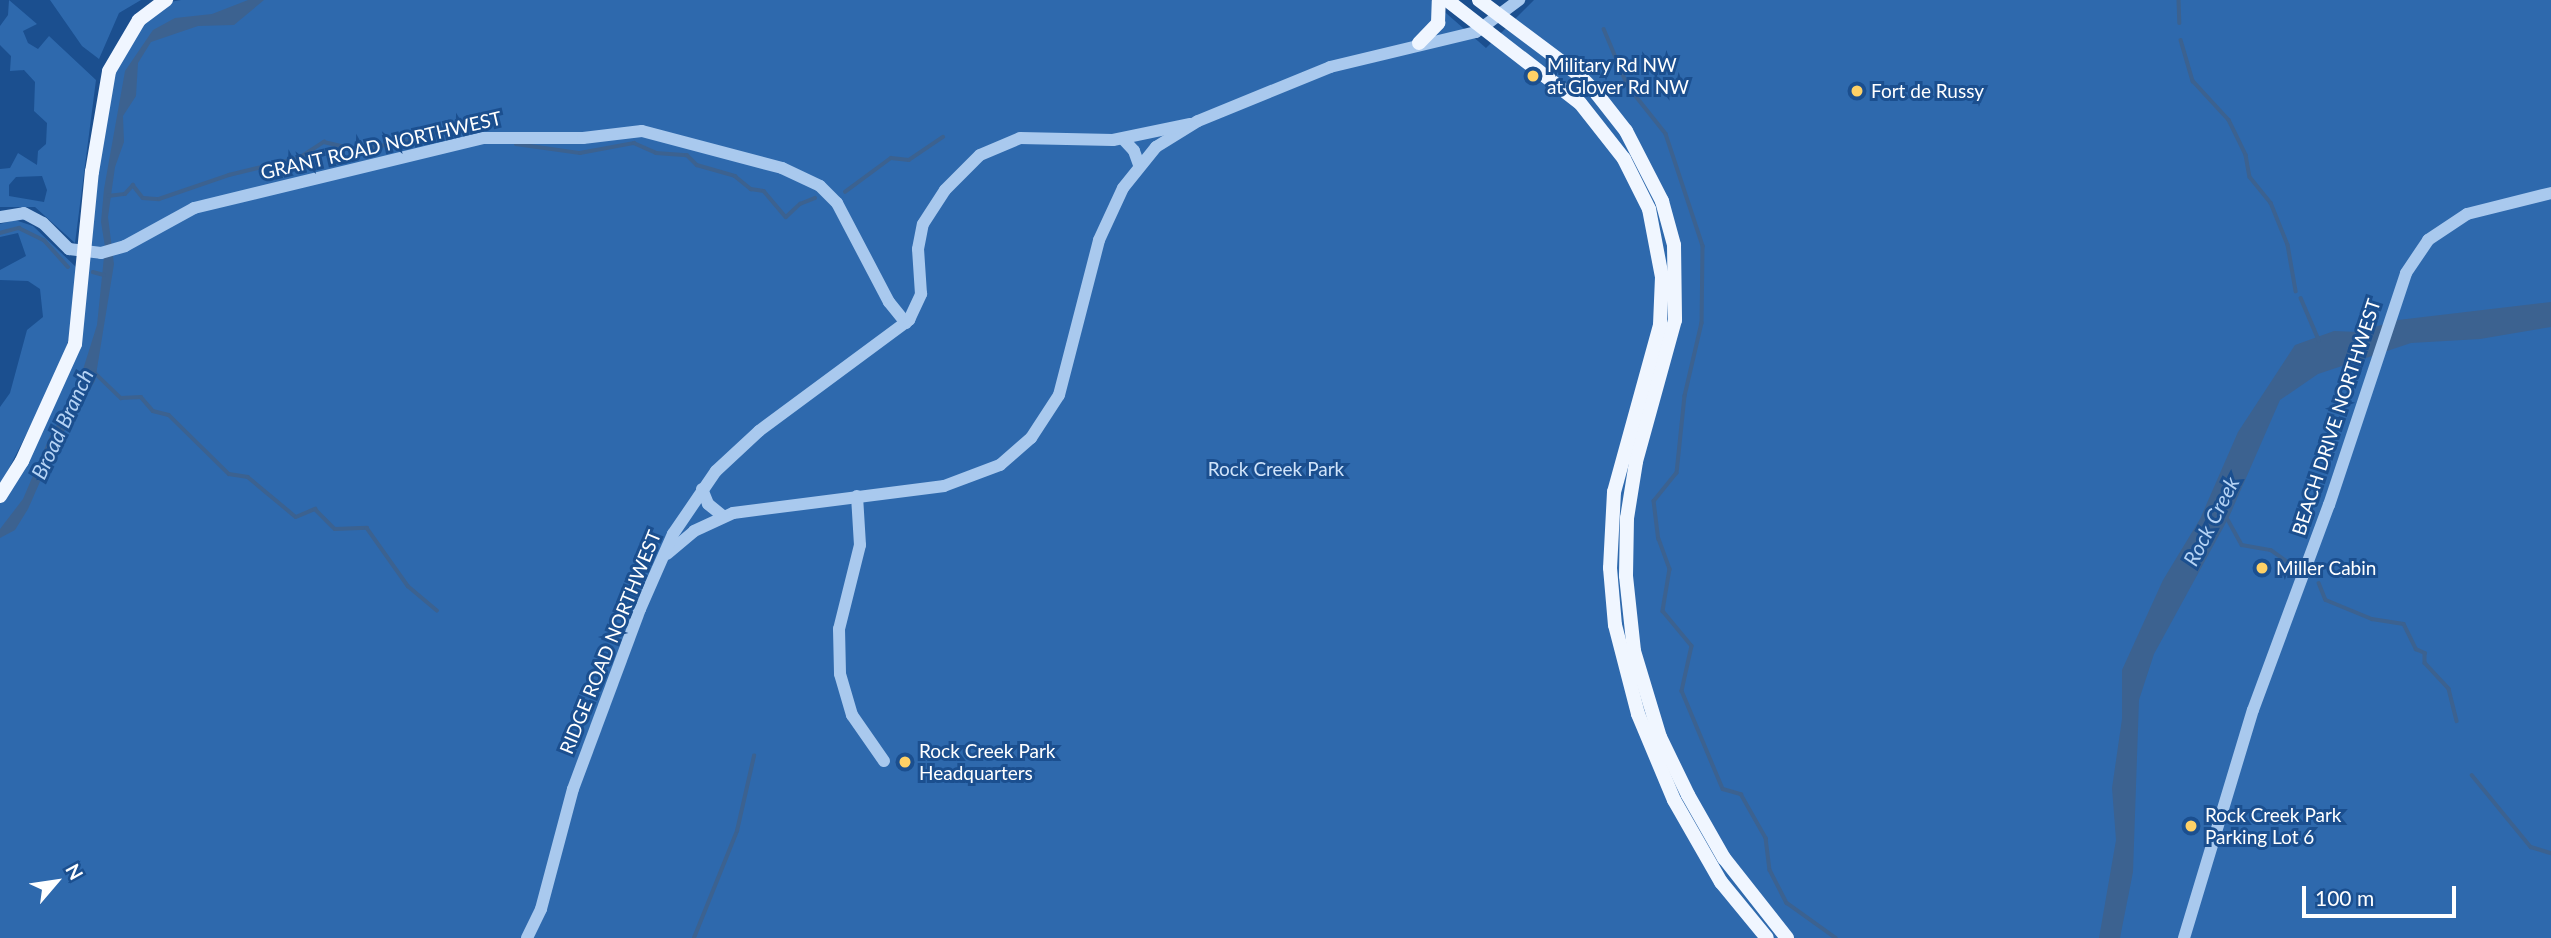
<!DOCTYPE html>
<html>
<head>
<meta charset="utf-8">
<style>
  body { margin:0 }
  #map { position:relative; width:2551px; height:938px; overflow:hidden; background:#1b4f8f; font-family:Lato,sans-serif }
  div>[style] { position:absolute }
  [style*='--x'] { left:calc(var(--x)*1px); top:calc(var(--y)*1px); width:calc(var(--w)*1px); rotate:calc(var(--a)*1deg) }
  .green>* { inset:0; background:#2e69ad }
  .water>* { inset:0; background:#3c6290 }
  .stream>* { height:3.5px; margin:-1.75px; padding:0 1.75px; transform-origin:1.75px; border-radius:1.75px; background:#3c6290 }
  .minor>* { height:12px; margin:-6px; padding:0 6px; transform-origin:6px; border-radius:6px; background:#a9c9ee }
  .major>* { height:14px; margin:-7px; padding:0 7px; transform-origin:7px; border-radius:7px; background:#f0f6ff }
  .dots>* { width:19px; height:19px; translate:-50% -50%; box-sizing:border-box; border:4px solid #1b4f8f; border-radius:50% }
  span { translate:-50% -50%; white-space:nowrap; text-align:center; line-height:1.15; -webkit-text-stroke:6px #1b4f8f; paint-order:stroke }
  .poi-label { font-size:19px; color:#fff }
  .left { translate:0 -50%; text-align:left }
  .street-label { font-size:19px; color:#fff }
  .park-label { font-size:19px; color:#cfe3fa }
  .water-label { font-size:21px; color:#b5d3f5; font-style:italic }
  .north { position:absolute; left:21px; top:847px; width:70px; height:70px; -webkit-text-stroke:5px #1b4f8f; paint-order:stroke; rotate:61deg; font-size:19px; font-weight:700; line-height:28px; text-align:center; color:#fff }
  .north::after { content:''; display:block; margin:auto; width:24px; height:32px; background:#fff; clip-path:polygon(50% 0,100% 100%,50% 72%,0 100%) }
  .scale { position:absolute; left:2302px; top:886px; width:154px; height:32px; box-sizing:border-box; border:4px solid #fff; border-top:0; padding-left:9px; font-size:21px; line-height:24px; white-space:nowrap; color:#fff; -webkit-text-stroke:5px #1b4f8f; paint-order:stroke }
</style>
</head>
<body>
<div id="map">
  <div class="green">
    <div style="clip-path:polygon(evenodd,9px 0,37px 24px,23px 31px,28px 43px,38px 49px,49px 36px,96px 80px,75px 243px,35px 207px,0 207px,0 169px,10px 168px,18px 153px,37px 165px,38px 151px,46px 144px,47px 123px,34px 111px,35px 82px,24px 70px,10px 71px,11px 56px,0 45px,0 26px,8px 15px,9px 0,42px 176px,47px 190px,44px 202px,9px 196px,9px 185px,16px 177px,42px 176px)"></div>
    <div style="clip-path:polygon(50px 0,141px 0,119px 13px,99px 59px,82px 46px)"></div>
    <div style="clip-path:polygon(181px 0,1431px 0,1486px 48px,1534px 0,2551px 0,2551px 938px,0 938px,0 502px,16px 483px,81px 343px,96px 159px,115px 71px,141px 26px,170px 2px)"></div>
    <div style="clip-path:polygon(15px 220px,33px 226px,76px 267px,72px 329px,59px 370px,0 486px,0 407px,10px 393px,27px 330px,43px 317px,40px 289px,28px 281px,0 280px,0 270px,26px 256px,18px 233px,0 237px,0 224px)"></div>
  </div>
  <div class="water">
    <div style="clip-path:polygon(248px 0,264px 0,234px 25px,198px 26px,151px 42px,138px 63px,136px 96px,123px 116px,124px 142px,115px 167px,108px 217px,114px 264px,95px 381px,57px 443px,28px 509px,15px 530px,0 538px,0 529px,23px 499px,50px 436px,75px 395px,97px 325px,105px 247px,101px 222px,104px 189px,125px 71px,153px 30px,175px 18px,212px 14px)"></div>
    <div style="clip-path:polygon(2551px 302px,2551px 327px,2480px 339px,2411px 343px,2318px 374px,2280px 400px,2229px 517px,2154px 654px,2139px 700px,2133px 872px,2120px 938px,2099px 938px,2116px 840px,2112px 788px,2122px 719px,2122px 670px,2163px 580px,2200px 519px,2238px 432px,2295px 345px,2334px 331px,2358px 332px,2398px 320px)"></div>
  </div>
  <div class="stream">
    <div style="--x:2179;--y:0;--w:23;--a:88"></div>
    <div style="--x:1604;--y:29;--w:62;--a:67.2"></div>
    <div style="--x:1628;--y:86;--w:61;--a:51.6"></div>
    <div style="--x:1666;--y:134;--w:118;--a:71.7"></div>
    <div style="--x:1703;--y:246;--w:77;--a:90.7"></div>
    <div style="--x:1702;--y:323;--w:75;--a:103.1"></div>
    <div style="--x:1685;--y:396;--w:77;--a:95.9"></div>
    <div style="--x:1677;--y:473;--w:36;--a:129"></div>
    <div style="--x:1654;--y:501;--w:38;--a:83"></div>
    <div style="--x:1659;--y:539;--w:32;--a:70"></div>
    <div style="--x:1670;--y:569;--w:43;--a:99.5"></div>
    <div style="--x:1663;--y:611;--w:45;--a:50.4"></div>
    <div style="--x:1692;--y:646;--w:46;--a:102.5"></div>
    <div style="--x:1682;--y:691;--w:106;--a:67.3"></div>
    <div style="--x:1723;--y:789;--w:19;--a:16"></div>
    <div style="--x:1741;--y:794;--w:51;--a:60.4"></div>
    <div style="--x:1766;--y:838;--w:32;--a:83"></div>
    <div style="--x:1770;--y:870;--w:37;--a:63"></div>
    <div style="--x:1787;--y:903;--w:60;--a:35.5"></div>
    <div style="--x:2181;--y:40;--w:43;--a:73.7"></div>
    <div style="--x:2193;--y:81;--w:53;--a:47.3"></div>
    <div style="--x:2229;--y:120;--w:39;--a:64"></div>
    <div style="--x:2246;--y:155;--w:22;--a:80"></div>
    <div style="--x:2250;--y:177;--w:33;--a:51"></div>
    <div style="--x:2271;--y:203;--w:45;--a:68"></div>
    <div style="--x:2288;--y:245;--w:47;--a:80.1"></div>
    <div style="--x:516;--y:144;--w:65;--a:8"></div>
    <div style="--x:580;--y:153;--w:55;--a:-10.5"></div>
    <div style="--x:634;--y:143;--w:24;--a:24"></div>
    <div style="--x:656;--y:153;--w:31;--a:4"></div>
    <div style="--x:687;--y:155;--w:14;--a:45"></div>
    <div style="--x:697;--y:165;--w:40;--a:16"></div>
    <div style="--x:735;--y:176;--w:21;--a:39"></div>
    <div style="--x:751;--y:189;--w:13;--a:9"></div>
    <div style="--x:764;--y:191;--w:34;--a:50"></div>
    <div style="--x:786;--y:217;--w:19;--a:-43"></div>
    <div style="--x:800;--y:204;--w:16;--a:-22"></div>
    <div style="--x:845;--y:192;--w:57;--a:-36.5"></div>
    <div style="--x:891;--y:158;--w:18;--a:6"></div>
    <div style="--x:909;--y:160;--w:41;--a:-34.1"></div>
    <div style="--x:108;--y:196;--w:17;--a:-7"></div>
    <div style="--x:125;--y:194;--w:12;--a:-48"></div>
    <div style="--x:133;--y:185;--w:16;--a:52"></div>
    <div style="--x:143;--y:198;--w:16;--a:4"></div>
    <div style="--x:159;--y:199;--w:74;--a:-18.9"></div>
    <div style="--x:229;--y:175;--w:72;--a:-13.7"></div>
    <div style="--x:299;--y:158;--w:30;--a:-33"></div>
    <div style="--x:324;--y:142;--w:37;--a:13"></div>
    <div style="--x:360;--y:150;--w:52;--a:-11.1"></div>
    <div style="--x:411;--y:140;--w:10;--a:-45"></div>
    <div style="--x:418;--y:133;--w:29;--a:-2"></div>
    <div style="--x:0;--y:233;--w:20;--a:-15"></div>
    <div style="--x:19;--y:228;--w:28;--a:26"></div>
    <div style="--x:44;--y:240;--w:36;--a:48"></div>
    <div style="--x:93;--y:272;--w:11;--a:15"></div>
    <div style="--x:2301;--y:298;--w:46;--a:66.8"></div>
    <div style="--x:93;--y:371;--w:39;--a:44"></div>
    <div style="--x:121;--y:398;--w:20;--a:-3"></div>
    <div style="--x:141;--y:397;--w:18;--a:49"></div>
    <div style="--x:153;--y:411;--w:16;--a:14"></div>
    <div style="--x:169;--y:415;--w:84;--a:44.5"></div>
    <div style="--x:229;--y:474;--w:19;--a:9"></div>
    <div style="--x:248;--y:477;--w:62;--a:39.8"></div>
    <div style="--x:296;--y:517;--w:21;--a:-23"></div>
    <div style="--x:315;--y:509;--w:28;--a:45"></div>
    <div style="--x:335;--y:529;--w:32;--a:-2"></div>
    <div style="--x:367;--y:528;--w:71;--a:54.7"></div>
    <div style="--x:408;--y:586;--w:38;--a:40"></div>
    <div style="--x:2226;--y:516;--w:33;--a:61"></div>
    <div style="--x:2242;--y:545;--w:29;--a:10"></div>
    <div style="--x:2271;--y:550;--w:27;--a:36"></div>
    <div style="--x:2319;--y:583;--w:18;--a:68"></div>
    <div style="--x:2326;--y:600;--w:50;--a:22.4"></div>
    <div style="--x:2372;--y:619;--w:32;--a:9"></div>
    <div style="--x:2404;--y:624;--w:28;--a:64"></div>
    <div style="--x:2416;--y:649;--w:10;--a:24"></div>
    <div style="--x:2425;--y:653;--w:10;--a:90"></div>
    <div style="--x:2425;--y:663;--w:35;--a:47"></div>
    <div style="--x:2449;--y:689;--w:33;--a:76"></div>
    <div style="--x:2472;--y:775;--w:93;--a:50.7"></div>
    <div style="--x:2531;--y:847;--w:21;--a:17"></div>
    <div style="--x:694;--y:938;--w:115;--a:-68.1"></div>
    <div style="--x:737;--y:831;--w:77;--a:-77.2"></div>
  </div>
  <div class="minor">
    <div style="--x:1123;--y:139;--w:16;--a:47"></div>
    <div style="--x:1134;--y:151;--w:15;--a:70"></div>
    <div style="--x:0;--y:217;--w:24;--a:-9"></div>
    <div style="--x:24;--y:213;--w:21;--a:28"></div>
    <div style="--x:43;--y:223;--w:37;--a:45"></div>
    <div style="--x:69;--y:249;--w:32;--a:7"></div>
    <div style="--x:101;--y:253;--w:25;--a:-16"></div>
    <div style="--x:125;--y:246;--w:79;--a:-28.8"></div>
    <div style="--x:194;--y:208;--w:297;--a:-13.6"></div>
    <div style="--x:483;--y:138;--w:100;--a:0"></div>
    <div style="--x:583;--y:138;--w:59;--a:-6.8"></div>
    <div style="--x:642;--y:131;--w:145;--a:14.8"></div>
    <div style="--x:782;--y:168;--w:42;--a:25.3"></div>
    <div style="--x:820;--y:186;--w:24;--a:45"></div>
    <div style="--x:837;--y:203;--w:112;--a:62.3"></div>
    <div style="--x:889;--y:302;--w:27;--a:51"></div>
    <div style="--x:702;--y:489;--w:16;--a:68"></div>
    <div style="--x:708;--y:504;--w:19;--a:39"></div>
    <div style="--x:857;--y:496;--w:49;--a:86.5"></div>
    <div style="--x:860;--y:545;--w:87;--a:104"></div>
    <div style="--x:839;--y:629;--w:45;--a:88.7"></div>
    <div style="--x:840;--y:674;--w:43;--a:73.7"></div>
    <div style="--x:852;--y:715;--w:56;--a:55.2"></div>
    <div style="--x:667;--y:554;--w:35;--a:-40"></div>
    <div style="--x:694;--y:531;--w:43;--a:-24.8"></div>
    <div style="--x:733;--y:513;--w:213;--a:-7.3"></div>
    <div style="--x:944;--y:486;--w:60;--a:-20.6"></div>
    <div style="--x:1000;--y:465;--w:41;--a:-41.1"></div>
    <div style="--x:1031;--y:438;--w:51;--a:-56.9"></div>
    <div style="--x:1059;--y:395;--w:160;--a:-75.5"></div>
    <div style="--x:1099;--y:240;--w:57;--a:-65.2"></div>
    <div style="--x:1123;--y:188;--w:53;--a:-51.2"></div>
    <div style="--x:1156;--y:147;--w:49;--a:-31.8"></div>
    <div style="--x:1198;--y:121;--w:143;--a:-22.2"></div>
    <div style="--x:1330;--y:67;--w:150;--a:-13.5"></div>
    <div style="--x:1476;--y:32;--w:54;--a:-36.7"></div>
    <div style="--x:527;--y:938;--w:32;--a:-64"></div>
    <div style="--x:541;--y:909;--w:124;--a:-75.1"></div>
    <div style="--x:573;--y:789;--w:192;--a:-69.6"></div>
    <div style="--x:640;--y:609;--w:82;--a:-66.3"></div>
    <div style="--x:673;--y:534;--w:76;--a:-55.7"></div>
    <div style="--x:716;--y:471;--w:59;--a:-42.9"></div>
    <div style="--x:759;--y:431;--w:187;--a:-36.5"></div>
    <div style="--x:909;--y:320;--w:29;--a:-65"></div>
    <div style="--x:921;--y:294;--w:45;--a:-93.8"></div>
    <div style="--x:918;--y:249;--w:25;--a:-79"></div>
    <div style="--x:923;--y:224;--w:40;--a:-57.1"></div>
    <div style="--x:945;--y:190;--w:49;--a:-45"></div>
    <div style="--x:980;--y:155;--w:43;--a:-23"></div>
    <div style="--x:1020;--y:138;--w:93;--a:1.2"></div>
    <div style="--x:1113;--y:140;--w:79;--a:-11.7"></div>
    <div style="--x:2184;--y:938;--w:238;--a:-73.2"></div>
    <div style="--x:2253;--y:710;--w:219;--a:-69.7"></div>
    <div style="--x:2329;--y:505;--w:244;--a:-71.6"></div>
    <div style="--x:2406;--y:273;--w:40;--a:-56"></div>
    <div style="--x:2428;--y:240;--w:47;--a:-33.7"></div>
    <div style="--x:2467;--y:214;--w:87;--a:-14"></div>
  </div>
  <div class="major">
    <div style="--x:1447;--y:0;--w:168;--a:37.8"></div>
    <div style="--x:1580;--y:103;--w:71;--a:51.8"></div>
    <div style="--x:1624;--y:159;--w:56;--a:63.4"></div>
    <div style="--x:1649;--y:209;--w:69;--a:79.2"></div>
    <div style="--x:1662;--y:277;--w:48;--a:92.4"></div>
    <div style="--x:1660;--y:325;--w:173;--a:105.4"></div>
    <div style="--x:1614;--y:492;--w:76;--a:93"></div>
    <div style="--x:1610;--y:568;--w:57;--a:85"></div>
    <div style="--x:1615;--y:625;--w:92;--a:75.5"></div>
    <div style="--x:1638;--y:714;--w:93;--a:67.3"></div>
    <div style="--x:1674;--y:800;--w:95;--a:60.2"></div>
    <div style="--x:1721;--y:882;--w:72;--a:50.6"></div>
    <div style="--x:1479;--y:0;--w:124;--a:36.8"></div>
    <div style="--x:1578;--y:74;--w:28;--a:46"></div>
    <div style="--x:1597;--y:94;--w:47;--a:51.9"></div>
    <div style="--x:1626;--y:131;--w:79;--a:62.8"></div>
    <div style="--x:1662;--y:201;--w:46;--a:74.7"></div>
    <div style="--x:1674;--y:245;--w:75;--a:89.2"></div>
    <div style="--x:1675;--y:320;--w:147;--a:105.4"></div>
    <div style="--x:1636;--y:462;--w:57;--a:99.1"></div>
    <div style="--x:1627;--y:518;--w:58;--a:91"></div>
    <div style="--x:1626;--y:576;--w:75;--a:83.9"></div>
    <div style="--x:1634;--y:651;--w:90;--a:73.2"></div>
    <div style="--x:1660;--y:737;--w:64;--a:64.2"></div>
    <div style="--x:1688;--y:795;--w:73;--a:60.3"></div>
    <div style="--x:1724;--y:858;--w:102;--a:51.8"></div>
    <div style="--x:1419;--y:43;--w:28;--a:-46"></div>
    <div style="--x:1438;--y:23;--w:23;--a:-88"></div>
    <div style="--x:0;--y:496;--w:41;--a:-57.8"></div>
    <div style="--x:22;--y:461;--w:128;--a:-65.6"></div>
    <div style="--x:75;--y:344;--w:173;--a:-84.4"></div>
    <div style="--x:92;--y:172;--w:102;--a:-80.4"></div>
    <div style="--x:109;--y:71;--w:59;--a:-59.5"></div>
    <div style="--x:139;--y:20;--w:34;--a:-37"></div>
  </div>
  <div class="dots">
    <div style="left:1533px;top:76px;background:#ffd166"></div>
    <div style="left:1857px;top:91px;background:#ffd166"></div>
    <div style="left:2262px;top:568px;background:#ffd166"></div>
    <div style="left:905px;top:762px;background:#ffd166"></div>
    <div style="left:2191px;top:826px;background:#ffd166"></div>
  </div>
  <div class="poi-label">
    <span class="left" style="left:1547px;top:76px">Military Rd NW<br>at Glover Rd NW</span>
    <span class="left" style="left:1871px;top:91px">Fort de Russy</span>
    <span class="left" style="left:2276px;top:568px">Miller Cabin</span>
    <span class="left" style="left:919px;top:762px">Rock Creek Park<br>Headquarters</span>
    <span class="left" style="left:2205px;top:826px">Rock Creek Park<br>Parking Lot 6</span>
  </div>
  <div class="street-label">
    <span style="left:381px;top:145px;rotate:-13deg">GRANT ROAD NORTHWEST</span>
    <span style="left:2336px;top:417px;rotate:-72deg">BEACH DRIVE NORTHWEST</span>
    <span style="left:610px;top:642px;rotate:-68deg">RIDGE ROAD NORTHWEST</span>
  </div>
  <div class="park-label">
    <span style="left:1276px;top:469px">Rock Creek Park</span>
  </div>
  <div class="water-label">
    <span style="left:62px;top:424px;rotate:-65deg">Broad Branch</span>
    <span style="left:2211px;top:521px;rotate:-63deg">Rock Creek</span>
  </div>
  <div class="north">N</div>
  <div class="scale">100 m</div>
</div>
</body>
</html>
